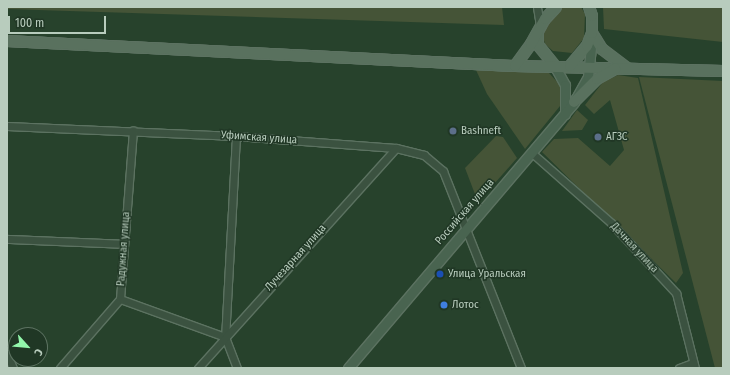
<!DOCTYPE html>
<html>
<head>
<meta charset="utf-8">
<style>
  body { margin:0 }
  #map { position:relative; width:730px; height:375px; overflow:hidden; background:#27422c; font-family:"Fira Sans Condensed",sans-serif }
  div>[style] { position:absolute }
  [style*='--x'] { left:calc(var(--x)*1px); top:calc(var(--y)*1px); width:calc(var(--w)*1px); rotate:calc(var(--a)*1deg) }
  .green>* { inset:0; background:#455437 }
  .roads { filter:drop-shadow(1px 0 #5c7261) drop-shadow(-1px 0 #5c7261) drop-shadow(0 1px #5c7261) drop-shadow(0 -1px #5c7261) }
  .minor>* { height:7px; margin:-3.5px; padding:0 3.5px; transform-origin:3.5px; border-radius:3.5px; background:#3b5240 }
  .secondary>* { height:9px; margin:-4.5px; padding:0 4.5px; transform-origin:4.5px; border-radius:4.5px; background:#496450 }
  .primary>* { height:10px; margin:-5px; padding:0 5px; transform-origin:5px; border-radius:5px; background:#59715e }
  .dots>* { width:11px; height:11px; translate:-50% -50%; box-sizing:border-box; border:2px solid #203725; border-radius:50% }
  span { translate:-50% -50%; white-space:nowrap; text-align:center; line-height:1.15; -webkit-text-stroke:3px #203725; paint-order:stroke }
  .poi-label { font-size:11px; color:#b8ccbd }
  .left { translate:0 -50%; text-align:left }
  .street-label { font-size:11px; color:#b8ccbd }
  .frame { position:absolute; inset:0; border:8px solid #b8ccbd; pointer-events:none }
  .north { position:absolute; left:8px; top:327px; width:40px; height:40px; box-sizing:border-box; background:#203725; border:1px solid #5d7362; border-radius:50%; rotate:117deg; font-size:11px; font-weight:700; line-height:16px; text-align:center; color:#b8ccbd }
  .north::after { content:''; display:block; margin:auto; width:14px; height:18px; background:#92f7ab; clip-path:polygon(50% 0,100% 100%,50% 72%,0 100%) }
  .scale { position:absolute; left:8px; top:16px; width:98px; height:18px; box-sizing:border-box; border:2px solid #b8ccbd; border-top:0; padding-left:5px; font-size:12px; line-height:14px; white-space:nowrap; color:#b8ccbd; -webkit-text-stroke:3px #203725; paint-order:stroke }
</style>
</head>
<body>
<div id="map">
  <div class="green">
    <div style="clip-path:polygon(7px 7px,502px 7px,504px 25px,7px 9px)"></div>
    <div style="clip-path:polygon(561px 7px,581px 7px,585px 14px,584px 38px,572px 53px,553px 51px,545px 44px,543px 37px,544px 27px,551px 15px)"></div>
    <div style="clip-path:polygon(603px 7px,723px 7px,723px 42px,604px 29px)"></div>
    <div style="clip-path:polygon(476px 70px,548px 72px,561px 86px,560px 106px,525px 149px,487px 94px)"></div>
    <div style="clip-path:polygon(618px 75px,638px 78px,683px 273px,676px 283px,542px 152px,554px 139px,578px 138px,610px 166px,624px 150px,610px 100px,594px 114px,585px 105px,603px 82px)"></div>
    <div style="clip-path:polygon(639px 77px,723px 81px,723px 368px,715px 368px)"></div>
    <div style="clip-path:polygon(577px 110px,588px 120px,582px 130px,562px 131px)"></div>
    <div style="clip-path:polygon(496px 136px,503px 137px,517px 158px,478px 202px,465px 168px)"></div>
  </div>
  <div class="roads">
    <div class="minor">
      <div style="--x:537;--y:7;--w:20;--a:81"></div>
      <div style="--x:7;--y:126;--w:229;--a:2.5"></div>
      <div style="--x:236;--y:136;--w:160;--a:4.3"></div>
      <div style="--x:396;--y:148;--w:29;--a:14"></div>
      <div style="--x:424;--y:155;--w:25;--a:40"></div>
      <div style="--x:443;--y:171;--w:212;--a:68.4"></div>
      <div style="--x:236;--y:136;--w:201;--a:93.1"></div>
      <div style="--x:225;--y:337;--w:33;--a:69"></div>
      <div style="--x:532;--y:153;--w:106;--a:41.5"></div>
      <div style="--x:611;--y:223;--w:96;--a:47.1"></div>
      <div style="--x:676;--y:293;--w:77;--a:75.8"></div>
      <div style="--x:7;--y:239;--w:117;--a:2.4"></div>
      <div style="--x:120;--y:299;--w:112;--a:19.9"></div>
      <div style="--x:7;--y:354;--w:15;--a:67"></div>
      <div style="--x:60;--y:368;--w:91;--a:-49"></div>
      <div style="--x:120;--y:299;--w:169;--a:-85.6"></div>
      <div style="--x:198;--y:368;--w:296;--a:-48"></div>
      <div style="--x:679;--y:368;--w:15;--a:-20"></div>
    </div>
    <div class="secondary">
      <div style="--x:554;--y:65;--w:23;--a:61"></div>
      <div style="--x:565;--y:85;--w:29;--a:90"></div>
      <div style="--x:348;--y:368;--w:349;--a:-49.6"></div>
      <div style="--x:574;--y:102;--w:29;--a:-61"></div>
      <div style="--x:588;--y:77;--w:40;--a:-84.3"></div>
    </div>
    <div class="primary">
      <div style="--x:538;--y:33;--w:12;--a:90"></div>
      <div style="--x:538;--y:45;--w:26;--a:51"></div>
      <div style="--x:592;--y:33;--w:19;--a:58"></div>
      <div style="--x:602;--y:49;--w:31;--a:37"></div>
      <div style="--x:7;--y:41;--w:509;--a:2.82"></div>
      <div style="--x:515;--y:66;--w:208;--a:1.4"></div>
      <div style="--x:515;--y:66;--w:27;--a:-54"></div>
      <div style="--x:531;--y:44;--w:29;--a:-61"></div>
      <div style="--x:545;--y:19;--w:16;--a:-47"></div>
      <div style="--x:570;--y:66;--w:26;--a:-50"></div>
      <div style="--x:587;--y:46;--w:14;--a:-69"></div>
      <div style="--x:592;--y:33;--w:17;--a:-90"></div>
      <div style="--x:592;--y:16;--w:9;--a:-108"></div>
      <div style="--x:574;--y:102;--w:33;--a:-45"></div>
      <div style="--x:597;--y:79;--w:21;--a:-29"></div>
    </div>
  </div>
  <div class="dots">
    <div style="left:453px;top:131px;background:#5c6f8a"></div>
    <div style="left:598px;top:137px;background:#5c6f8a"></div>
    <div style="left:440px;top:274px;background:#1a4fb4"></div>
    <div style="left:444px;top:305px;background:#3f7fe0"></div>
  </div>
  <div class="poi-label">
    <span class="left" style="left:461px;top:131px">Bashneft</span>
    <span class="left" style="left:606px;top:137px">АГЗС</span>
    <span class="left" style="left:448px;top:274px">Улица Уральская</span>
    <span class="left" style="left:452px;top:305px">Лотос</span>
  </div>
  <div class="street-label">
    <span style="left:259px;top:138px;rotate:4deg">Уфимская улица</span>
    <span style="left:465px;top:212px;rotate:-49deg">Российская улица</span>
    <span style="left:634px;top:248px;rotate:47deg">Дачная улица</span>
    <span style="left:124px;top:249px;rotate:-86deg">Радужная улица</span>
    <span style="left:296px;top:258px;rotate:-48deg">Лучезарная улица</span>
  </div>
  <div class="frame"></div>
  <div class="north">С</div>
  <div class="scale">100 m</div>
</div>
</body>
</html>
